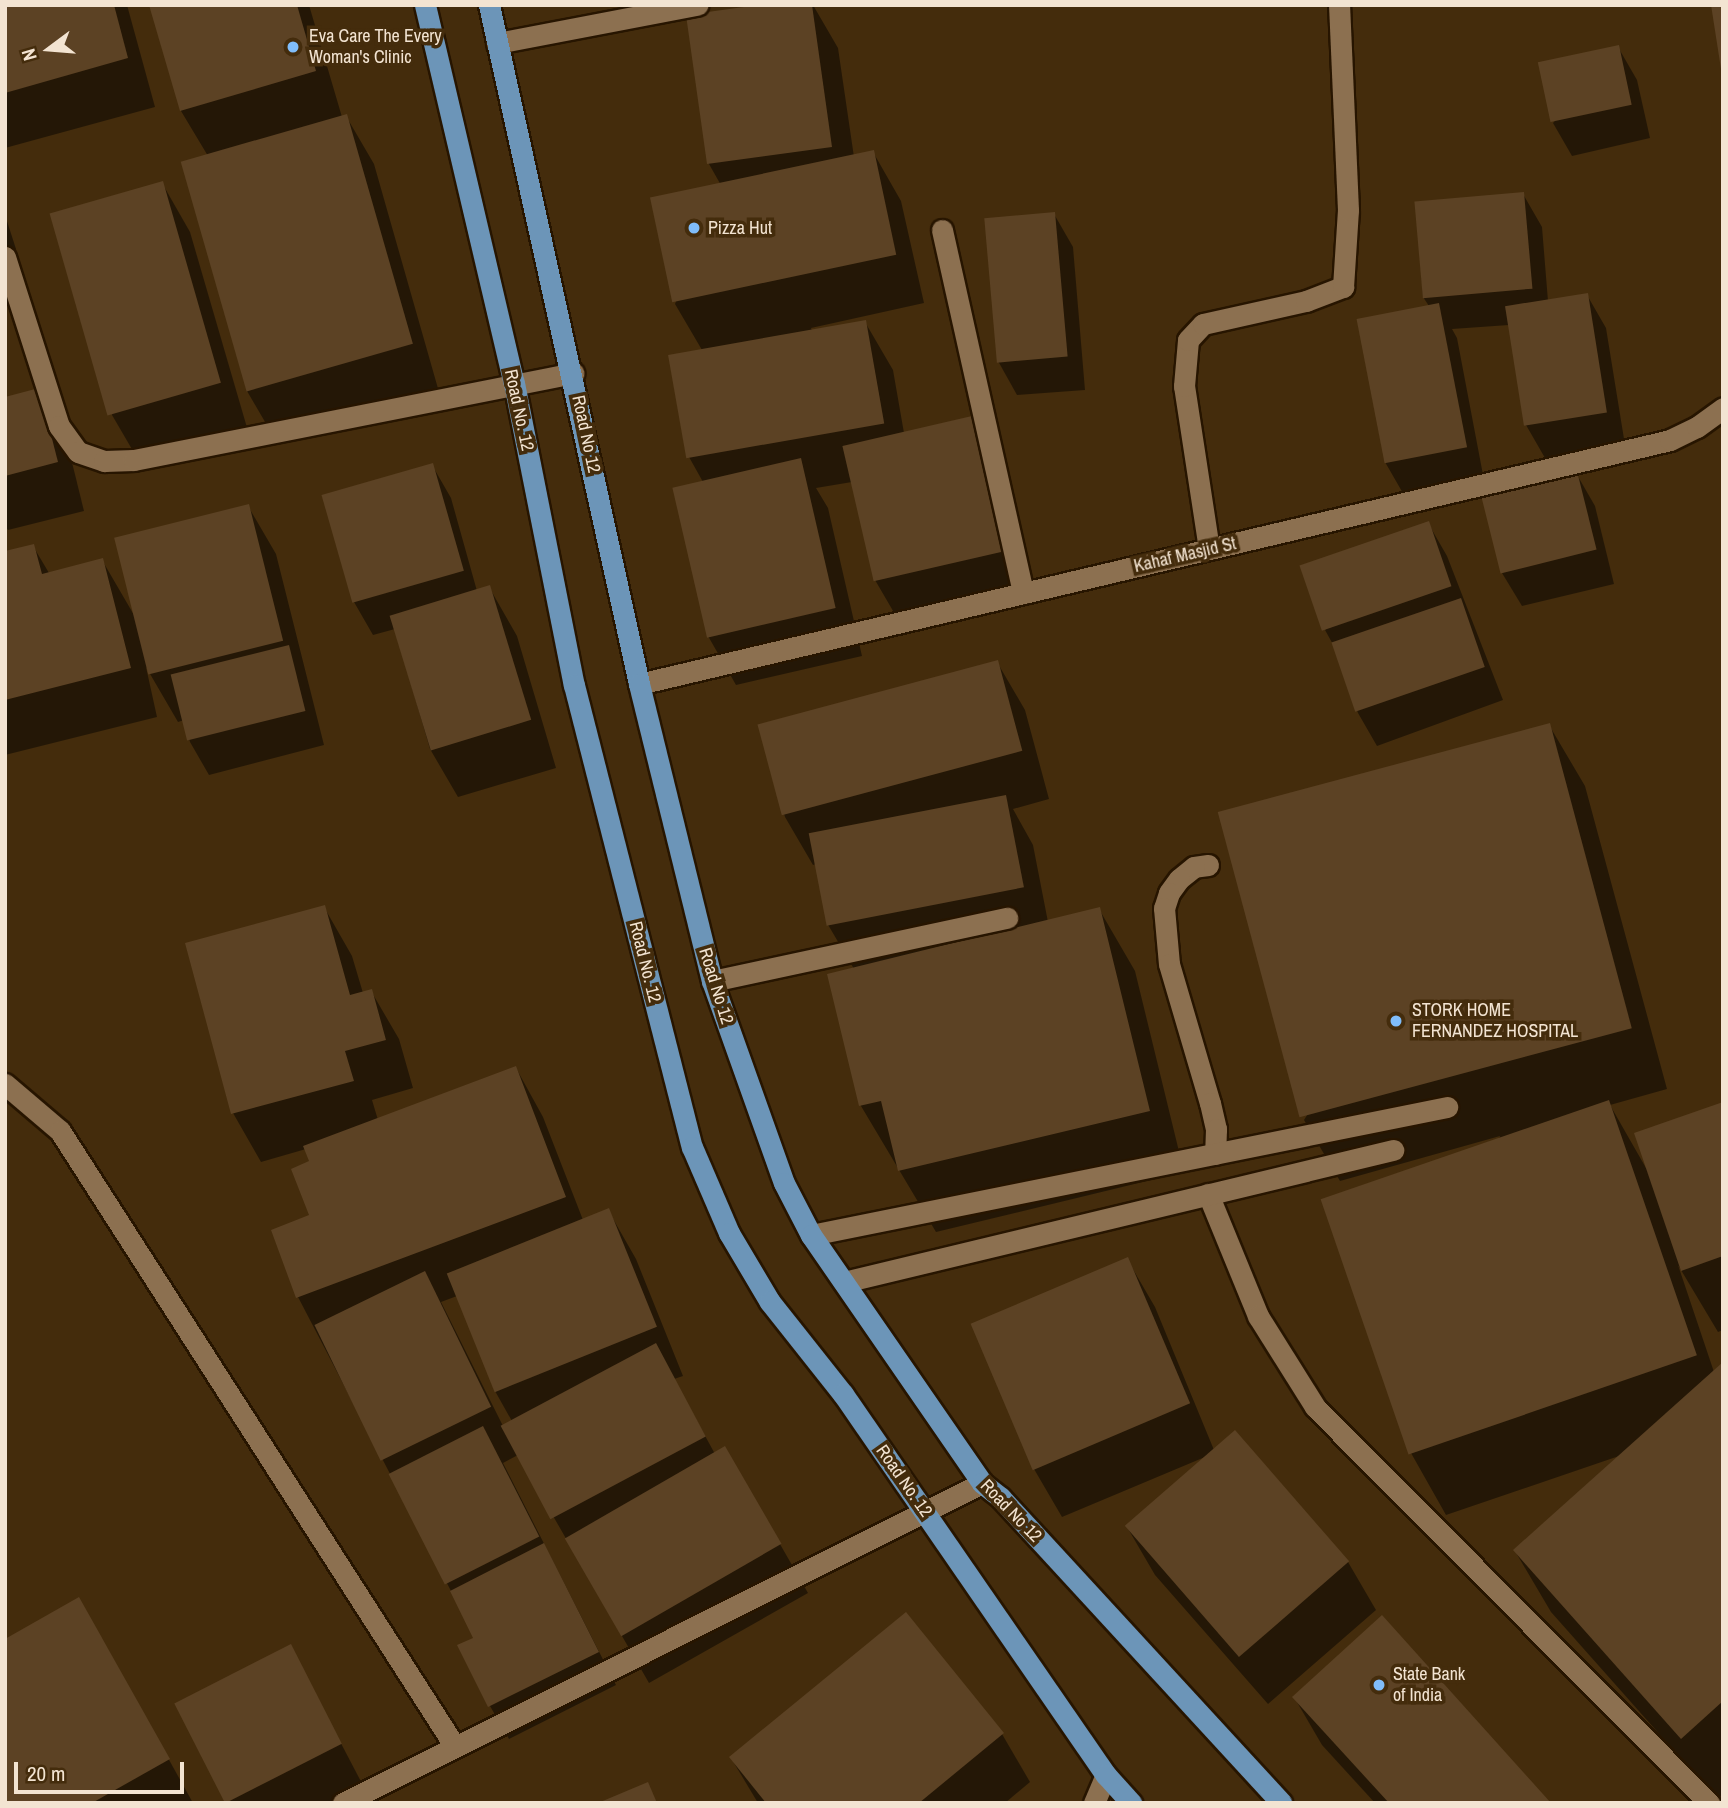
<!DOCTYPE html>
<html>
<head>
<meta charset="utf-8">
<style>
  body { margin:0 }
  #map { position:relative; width:1728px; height:1808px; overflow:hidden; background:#442c0c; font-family:"Archivo Narrow",sans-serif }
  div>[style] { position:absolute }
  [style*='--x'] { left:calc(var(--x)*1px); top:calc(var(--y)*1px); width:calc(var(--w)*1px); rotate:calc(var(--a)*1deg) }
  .shadow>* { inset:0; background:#0007 }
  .building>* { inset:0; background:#5c4224; transform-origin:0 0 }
  .roads { filter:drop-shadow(2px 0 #271500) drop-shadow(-2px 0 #271500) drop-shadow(0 2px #271500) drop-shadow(0 -2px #271500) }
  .minor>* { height:21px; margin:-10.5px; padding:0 10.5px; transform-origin:10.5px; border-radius:10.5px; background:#8c7050 }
  .major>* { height:21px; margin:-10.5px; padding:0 10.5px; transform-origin:10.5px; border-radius:10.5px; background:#6c95b8 }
  .dots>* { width:19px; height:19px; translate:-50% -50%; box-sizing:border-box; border:4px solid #442c0c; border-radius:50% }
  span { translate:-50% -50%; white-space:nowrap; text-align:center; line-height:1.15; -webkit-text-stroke:7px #442c0c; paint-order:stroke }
  .poi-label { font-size:18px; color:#f3e4d2 }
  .left { translate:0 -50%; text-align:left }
  .street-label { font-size:18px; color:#f3e4d2 }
  .frame { position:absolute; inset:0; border:7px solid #f3e4d2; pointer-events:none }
  .north { position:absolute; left:14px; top:14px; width:70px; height:70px; -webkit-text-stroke:5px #442c0c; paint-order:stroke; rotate:254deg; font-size:19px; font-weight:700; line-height:28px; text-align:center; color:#f3e4d2 }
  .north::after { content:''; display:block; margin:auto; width:24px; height:32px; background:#f3e4d2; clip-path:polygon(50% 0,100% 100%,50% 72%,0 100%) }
  .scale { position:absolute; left:14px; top:1762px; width:170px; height:32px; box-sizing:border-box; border:4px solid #f3e4d2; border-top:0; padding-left:9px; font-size:21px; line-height:24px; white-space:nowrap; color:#f3e4d2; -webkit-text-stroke:5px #442c0c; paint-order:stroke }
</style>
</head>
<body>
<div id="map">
  <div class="shadow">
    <div style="clip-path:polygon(5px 5px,127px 5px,155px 107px,5px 148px)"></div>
    <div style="clip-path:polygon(151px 5px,309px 5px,342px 117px,346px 116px,374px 164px,439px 392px,275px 439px,247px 391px,208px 156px,181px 111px)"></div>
    <div style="clip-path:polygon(771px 5px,813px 5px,838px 48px,854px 157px,873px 152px,901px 201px,924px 303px,811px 328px,812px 331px,865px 322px,893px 370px,904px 433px,971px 418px,999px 466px,1030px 599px,903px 628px,875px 580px,852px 482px,816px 488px,828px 508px,862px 656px,736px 685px,708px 636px,703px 482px,689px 457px,702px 350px,675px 304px,722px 187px,709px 164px,688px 17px)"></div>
    <div style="clip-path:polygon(1618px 47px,1637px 80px,1650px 138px,1572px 156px,1553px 123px)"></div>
    <div style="clip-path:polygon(162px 183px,190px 232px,248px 431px,140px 463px,112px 415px)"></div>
    <div style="clip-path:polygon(1523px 194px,1542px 227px,1548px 301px,1587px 295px,1606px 328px,1625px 445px,1545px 458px,1526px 425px,1509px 325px,1452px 329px,1457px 338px,1484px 480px,1404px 495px,1385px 462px,1429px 306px,1423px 297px,1416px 202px)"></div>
    <div style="clip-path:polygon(1054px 214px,1073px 247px,1085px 390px,1017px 395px,998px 361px)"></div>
    <div style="clip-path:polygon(5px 215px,16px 249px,5px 253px)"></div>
    <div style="clip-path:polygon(5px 398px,66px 438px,84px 511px,8px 530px,5px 526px)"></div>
    <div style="clip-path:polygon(432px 465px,451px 498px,477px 591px,489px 587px,517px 636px,556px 768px,458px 797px,430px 749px,395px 629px,373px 635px,354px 602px)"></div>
    <div style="clip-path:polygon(1576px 473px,1595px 506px,1614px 584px,1522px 606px,1502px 573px)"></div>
    <div style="clip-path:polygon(248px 506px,276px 554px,324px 745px,209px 775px,190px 742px,184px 720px,178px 722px,146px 667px,157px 717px,5px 755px,5px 552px,33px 546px,49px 573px,102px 560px,134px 615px)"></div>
    <div style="clip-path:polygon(1428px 523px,1447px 556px,1503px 700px,1377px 746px,1358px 713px,1335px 648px,1325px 630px)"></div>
    <div style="clip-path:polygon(997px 662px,1025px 710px,1049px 799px,1013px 809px,1033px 845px,1048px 922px,1099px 909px,1135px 971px,1184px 1172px,936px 1232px,861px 1106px,829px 975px,854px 969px,827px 923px,816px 864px,813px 865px,785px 817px,760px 728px)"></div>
    <div style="clip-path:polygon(1549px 725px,1585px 786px,1667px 1089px,1610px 1105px,1646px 1168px,1723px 1104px,1723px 1330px,1718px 1332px,1678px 1265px,1714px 1372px,1723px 1364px,1723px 1794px,1717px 1799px,1551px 1612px,1515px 1551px,1622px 1455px,1446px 1515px,1411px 1453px,1500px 1136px,1340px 1181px,1304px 1120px)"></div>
    <div style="clip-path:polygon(evenodd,324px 907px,352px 956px,363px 993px,371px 991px,399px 1039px,413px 1088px,372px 1100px,378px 1120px,516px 1068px,543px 1117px,583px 1220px,608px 1210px,636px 1259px,683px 1376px,674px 1379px,715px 1454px,725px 1448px,808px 1593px,649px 1683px,518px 1455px,503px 1463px,616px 1685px,509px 1739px,490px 1706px,476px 1639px,298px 1297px,311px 1216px,312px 1162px,306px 1149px,261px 1162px,233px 1113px,324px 907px,457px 1296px,495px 1391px,513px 1423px,504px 1428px,441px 1302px,457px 1296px)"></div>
    <div style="clip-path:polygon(1127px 1259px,1155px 1307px,1214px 1450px,1348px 1562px,1376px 1610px,1268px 1704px,1155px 1575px,1127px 1527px,1205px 1457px,1062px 1517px,1034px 1469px)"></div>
    <div style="clip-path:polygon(290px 1646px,367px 1793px,349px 1803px,226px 1803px,177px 1704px)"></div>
    <div style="clip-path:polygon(107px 1648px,193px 1803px,5px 1803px)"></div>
    <div style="clip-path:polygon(1294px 1697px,1549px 1803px,1375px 1803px,1322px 1745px)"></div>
    <div style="clip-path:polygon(1002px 1734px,1030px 1782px,1005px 1803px,758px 1803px,731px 1758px)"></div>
  </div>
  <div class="building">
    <div style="clip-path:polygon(5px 5px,114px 5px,128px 58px,5px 93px)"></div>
    <div style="clip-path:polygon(149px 5px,297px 5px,316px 71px,180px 111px)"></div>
    <div style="clip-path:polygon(758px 5px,812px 5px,832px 147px,707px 164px,686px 15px)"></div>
    <div style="clip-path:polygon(1711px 5px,1723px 5px,1723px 69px,1721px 69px)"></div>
    <div style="left:1619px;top:45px;width:61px;height:83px;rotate:78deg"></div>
    <div style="left:347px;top:114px;width:239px;height:173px;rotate:74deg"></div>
    <div style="left:874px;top:150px;width:107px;height:229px;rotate:78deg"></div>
    <div style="left:163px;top:181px;width:210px;height:118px;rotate:74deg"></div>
    <div style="left:1524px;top:192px;width:97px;height:110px;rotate:85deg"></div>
    <div style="left:1055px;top:212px;width:145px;height:71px;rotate:85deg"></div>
    <div style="left:1588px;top:293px;width:121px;height:84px;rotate:81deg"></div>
    <div style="left:1439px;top:303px;width:147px;height:84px;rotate:79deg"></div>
    <div style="left:866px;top:320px;width:105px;height:201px;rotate:80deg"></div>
    <div style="clip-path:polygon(39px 388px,58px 462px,5px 476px,5px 397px)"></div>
    <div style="left:972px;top:416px;width:139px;height:133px;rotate:77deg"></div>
    <div style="left:801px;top:458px;width:154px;height:132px;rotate:77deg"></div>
    <div style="left:433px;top:463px;width:112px;height:116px;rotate:74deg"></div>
    <div style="left:1577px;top:471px;width:81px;height:99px;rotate:76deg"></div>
    <div style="left:249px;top:504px;width:141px;height:139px;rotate:76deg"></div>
    <div style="left:1429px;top:521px;width:69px;height:137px;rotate:71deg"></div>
    <div style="clip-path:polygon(34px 544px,42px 574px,103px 558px,131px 668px,5px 700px,5px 551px)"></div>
    <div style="left:490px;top:585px;width:141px;height:105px;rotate:73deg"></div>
    <div style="left:1461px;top:598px;width:73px;height:137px;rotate:71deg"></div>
    <div style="left:289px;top:645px;width:68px;height:122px;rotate:76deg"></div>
    <div style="left:998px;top:660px;width:94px;height:249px;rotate:75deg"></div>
    <div style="left:1550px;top:723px;width:316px;height:344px;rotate:75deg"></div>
    <div style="left:1006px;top:795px;width:94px;height:201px;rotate:79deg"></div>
    <div style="clip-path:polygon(325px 905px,350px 995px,372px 989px,386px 1040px,345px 1051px,354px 1081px,231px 1114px,185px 943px)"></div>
    <div style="clip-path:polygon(1100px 907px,1150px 1111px,898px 1171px,881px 1101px,859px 1106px,827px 974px)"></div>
    <div style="clip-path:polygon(516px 1066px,566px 1197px,296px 1298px,271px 1230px,309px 1215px,291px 1169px,309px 1161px,303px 1146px)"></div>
    <div style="left:1609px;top:1100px;width:270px;height:305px;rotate:71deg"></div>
    <div style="clip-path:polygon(1723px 1102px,1723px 1256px,1681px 1271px,1634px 1133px)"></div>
    <div style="left:609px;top:1208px;width:128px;height:175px;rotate:68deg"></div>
    <div style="left:1128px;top:1257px;width:159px;height:171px;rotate:67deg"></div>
    <div style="left:425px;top:1271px;width:151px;height:123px;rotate:64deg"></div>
    <div style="left:656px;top:1343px;width:106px;height:176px;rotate:62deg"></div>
    <div style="clip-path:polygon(1723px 1362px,1723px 1701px,1681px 1739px,1513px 1550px)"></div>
    <div style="left:483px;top:1426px;width:124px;height:106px;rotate:63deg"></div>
    <div style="left:1235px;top:1430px;width:174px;height:146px;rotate:49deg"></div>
    <div style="left:725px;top:1446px;width:113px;height:185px;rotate:60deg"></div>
    <div style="clip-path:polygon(544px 1543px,599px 1652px,488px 1707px,457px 1645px,473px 1638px,450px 1591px)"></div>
    <div style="clip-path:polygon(79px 1597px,170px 1759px,92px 1803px,5px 1803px,5px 1639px)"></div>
    <div style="clip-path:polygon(906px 1612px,1004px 1733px,919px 1803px,766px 1803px,729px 1757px)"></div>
    <div style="clip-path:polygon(1382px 1615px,1551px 1803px,1389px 1803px,1292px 1697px)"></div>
    <div style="left:291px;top:1644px;width:112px;height:131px;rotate:63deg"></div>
    <div style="clip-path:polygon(648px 1782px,657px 1803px,598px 1803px)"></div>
  </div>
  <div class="roads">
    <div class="minor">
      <div style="--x:497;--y:43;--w:204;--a:-10.8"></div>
      <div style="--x:942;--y:230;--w:372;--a:77.4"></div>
      <div style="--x:5;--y:257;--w:177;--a:72.3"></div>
      <div style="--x:59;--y:426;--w:32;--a:54"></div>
      <div style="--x:78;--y:452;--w:28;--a:19"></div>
      <div style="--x:104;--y:461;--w:30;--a:-2"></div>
      <div style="--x:134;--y:460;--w:448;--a:-11.2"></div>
      <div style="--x:1209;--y:549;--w:165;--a:-98.7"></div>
      <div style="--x:1184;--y:386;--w:46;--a:-85"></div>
      <div style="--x:1188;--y:340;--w:22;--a:-47"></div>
      <div style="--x:1203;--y:324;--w:106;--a:-12.6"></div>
      <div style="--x:1306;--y:301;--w:40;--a:-21"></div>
      <div style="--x:1343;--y:287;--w:77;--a:-86.3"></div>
      <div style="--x:1348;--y:210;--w:205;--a:-92.5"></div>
      <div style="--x:639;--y:684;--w:1059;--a:-13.31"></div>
      <div style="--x:1670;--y:440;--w:30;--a:-26"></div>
      <div style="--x:1697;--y:427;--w:32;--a:-36"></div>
      <div style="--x:1208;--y:865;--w:14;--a:172"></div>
      <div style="--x:1194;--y:867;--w:19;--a:141"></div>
      <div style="--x:1179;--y:879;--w:17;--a:126"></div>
      <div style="--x:1169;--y:893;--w:16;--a:108"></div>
      <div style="--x:1164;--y:908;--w:56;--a:84.9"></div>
      <div style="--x:1169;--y:964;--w:145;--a:73.6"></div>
      <div style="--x:1210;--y:1103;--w:27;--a:77"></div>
      <div style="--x:1216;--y:1129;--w:25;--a:92"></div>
      <div style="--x:712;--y:981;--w:302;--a:-12.1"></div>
      <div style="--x:5;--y:1084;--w:72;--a:40.5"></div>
      <div style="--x:60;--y:1131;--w:730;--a:57.31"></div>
      <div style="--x:1208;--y:1194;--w:132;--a:67.7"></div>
      <div style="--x:1258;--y:1316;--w:107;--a:57.9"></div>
      <div style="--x:1315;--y:1407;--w:559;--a:45.15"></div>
      <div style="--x:811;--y:1235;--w:649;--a:-11.38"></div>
      <div style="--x:844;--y:1282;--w:565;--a:-13.52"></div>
      <div style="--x:343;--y:1803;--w:715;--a:-26.6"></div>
      <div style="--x:1094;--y:1803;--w:30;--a:-67"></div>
    </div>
    <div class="major">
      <div style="--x:425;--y:5;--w:388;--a:76.8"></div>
      <div style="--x:514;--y:383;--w:308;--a:78.8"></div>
      <div style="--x:574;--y:685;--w:477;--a:75.7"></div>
      <div style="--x:692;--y:1147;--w:94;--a:66.7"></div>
      <div style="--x:729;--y:1233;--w:80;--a:59.3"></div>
      <div style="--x:770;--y:1302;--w:117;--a:51.6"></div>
      <div style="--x:843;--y:1394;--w:463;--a:55.4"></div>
      <div style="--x:1106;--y:1775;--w:38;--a:48"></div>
      <div style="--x:489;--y:5;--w:695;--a:77.54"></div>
      <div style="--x:639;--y:684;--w:306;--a:76.2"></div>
      <div style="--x:712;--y:981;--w:214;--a:70.4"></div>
      <div style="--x:784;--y:1183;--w:59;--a:62.6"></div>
      <div style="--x:811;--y:1235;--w:301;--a:55.4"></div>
      <div style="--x:982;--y:1483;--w:24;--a:38"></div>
      <div style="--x:1001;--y:1498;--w:414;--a:47.4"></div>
    </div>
  </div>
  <div class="dots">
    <div style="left:293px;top:47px;background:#80bdfa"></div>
    <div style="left:694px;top:228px;background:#80bdfa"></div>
    <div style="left:1396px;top:1021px;background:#80bdfa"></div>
    <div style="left:1379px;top:1685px;background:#80bdfa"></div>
  </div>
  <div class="poi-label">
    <span class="left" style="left:309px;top:47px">Eva Care The Every<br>Woman's Clinic</span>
    <span class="left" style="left:708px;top:228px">Pizza Hut</span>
    <span class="left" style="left:1412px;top:1021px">STORK HOME<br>FERNANDEZ HOSPITAL</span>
    <span class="left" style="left:1393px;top:1685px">State Bank<br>of India</span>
  </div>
  <div class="street-label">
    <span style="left:519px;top:410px;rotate:78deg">Road No. 12</span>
    <span style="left:586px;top:434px;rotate:78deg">Road No 12</span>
    <span style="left:1185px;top:555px;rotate:-13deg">Kahaf Masjid St</span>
    <span style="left:645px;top:962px;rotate:76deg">Road No. 12</span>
    <span style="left:716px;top:986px;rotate:73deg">Road No 12</span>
    <span style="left:904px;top:1481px;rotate:55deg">Road No. 12</span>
    <span style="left:1011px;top:1511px;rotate:46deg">Road No 12</span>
  </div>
  <div class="frame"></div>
  <div class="north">N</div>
  <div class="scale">20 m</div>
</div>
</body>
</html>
